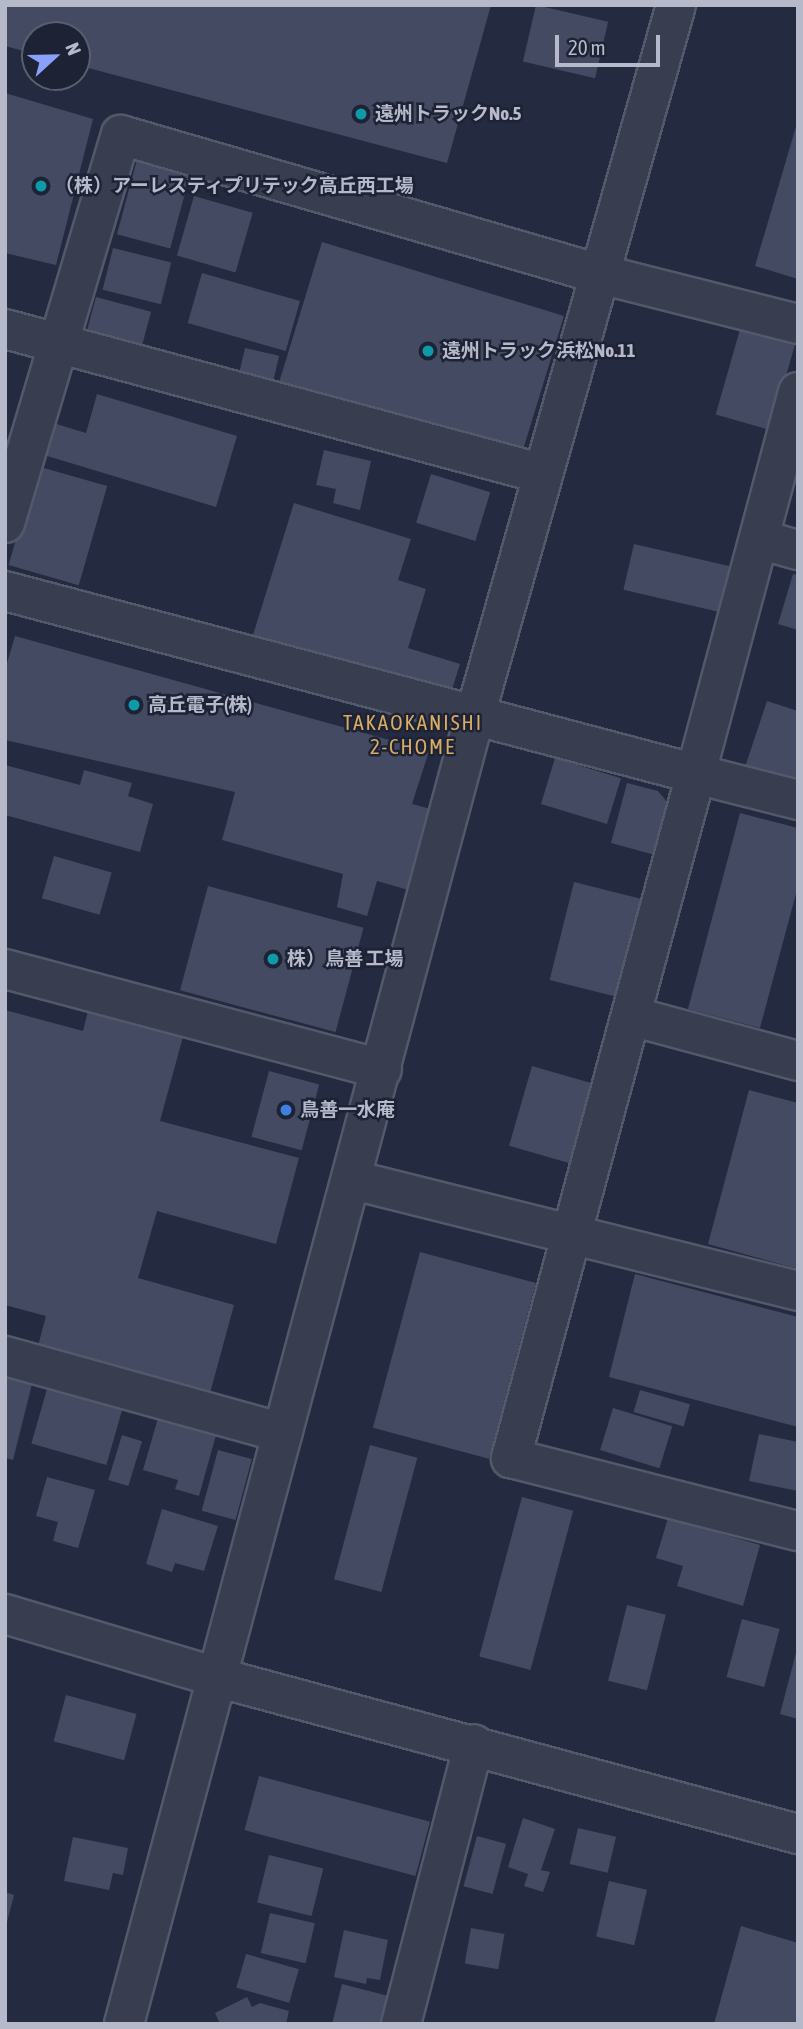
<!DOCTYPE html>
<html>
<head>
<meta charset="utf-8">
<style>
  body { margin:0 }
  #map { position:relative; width:803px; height:2029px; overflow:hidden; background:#242b40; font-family:"Asap Condensed","Noto Sans JP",sans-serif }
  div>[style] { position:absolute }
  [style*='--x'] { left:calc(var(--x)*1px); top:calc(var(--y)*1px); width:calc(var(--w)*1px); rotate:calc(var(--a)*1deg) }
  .building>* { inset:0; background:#434a62; transform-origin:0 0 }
  .roads { filter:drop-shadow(2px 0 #53596a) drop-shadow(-2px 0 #53596a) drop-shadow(0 2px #53596a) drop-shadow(0 -2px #53596a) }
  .minor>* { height:38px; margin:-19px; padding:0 19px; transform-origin:19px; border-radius:19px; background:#383e50 }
  .dots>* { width:19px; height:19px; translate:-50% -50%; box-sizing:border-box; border:4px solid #1d2235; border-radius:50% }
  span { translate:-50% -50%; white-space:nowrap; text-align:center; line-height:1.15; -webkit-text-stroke:5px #1d2235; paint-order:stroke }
  .poi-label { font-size:19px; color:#b5b9ca; font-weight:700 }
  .left { translate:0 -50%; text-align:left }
  .neighbourhood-label { font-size:21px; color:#d8ac63; letter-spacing:2px }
  .frame { position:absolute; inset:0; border:7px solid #b5b9ca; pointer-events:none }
  .north { position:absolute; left:21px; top:21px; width:70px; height:70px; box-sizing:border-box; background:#1d2235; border:2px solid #5a5e71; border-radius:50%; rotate:68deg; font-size:19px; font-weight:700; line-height:28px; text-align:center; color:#b5b9ca }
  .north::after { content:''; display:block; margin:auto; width:24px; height:32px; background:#8aa0fa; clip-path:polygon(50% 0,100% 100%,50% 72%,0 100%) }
  .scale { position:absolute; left:555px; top:35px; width:105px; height:32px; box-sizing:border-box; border:4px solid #b5b9ca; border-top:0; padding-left:9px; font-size:21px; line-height:24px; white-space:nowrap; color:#b5b9ca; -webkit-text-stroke:5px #1d2235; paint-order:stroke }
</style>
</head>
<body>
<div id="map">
  <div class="building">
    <div style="clip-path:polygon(5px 5px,491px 5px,447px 163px,77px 65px,77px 35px,35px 35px,35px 54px,5px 46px)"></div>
    <div style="left:536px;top:5px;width:74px;height:58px;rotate:13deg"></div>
    <div style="clip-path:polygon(5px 93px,93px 119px,56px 265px,5px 253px)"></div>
    <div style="clip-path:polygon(797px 123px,798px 123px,798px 279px,755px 266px)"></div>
    <div style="left:138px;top:156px;width:55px;height:81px;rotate:15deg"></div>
    <div style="left:194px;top:196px;width:61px;height:62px;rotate:16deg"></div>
    <div style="left:322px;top:242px;width:253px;height:149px;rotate:17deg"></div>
    <div style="left:113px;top:248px;width:60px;height:43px;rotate:14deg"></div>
    <div style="left:202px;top:273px;width:102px;height:52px;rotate:16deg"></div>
    <div style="left:96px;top:297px;width:57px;height:39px;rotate:15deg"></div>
    <div style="left:741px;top:326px;width:57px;height:92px;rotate:16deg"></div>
    <div style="left:245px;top:348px;width:35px;height:30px;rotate:13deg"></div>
    <div style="clip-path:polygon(97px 394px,237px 436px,216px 507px,44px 455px,53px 423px,86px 433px)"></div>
    <div style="clip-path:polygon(324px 450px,371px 461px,360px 510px,333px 503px,336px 489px,316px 485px)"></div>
    <div style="left:37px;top:466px;width:73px;height:103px;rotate:16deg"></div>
    <div style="left:431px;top:474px;width:62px;height:51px;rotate:17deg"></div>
    <div style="clip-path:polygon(294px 503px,411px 539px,398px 580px,426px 589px,408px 648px,460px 664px,450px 696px,253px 635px)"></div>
    <div style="left:634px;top:544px;width:104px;height:47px;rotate:13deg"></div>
    <div style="clip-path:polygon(793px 574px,798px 575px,798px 630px,778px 624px)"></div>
    <div style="clip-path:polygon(15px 636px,429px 751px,412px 804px,431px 809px,412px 891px,377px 881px,367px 916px,337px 907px,343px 874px,222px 840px,235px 792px,5px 740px,5px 670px)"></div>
    <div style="clip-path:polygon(767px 701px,798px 711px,798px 784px,745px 767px)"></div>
    <div style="left:555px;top:758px;width:69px;height:48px;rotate:17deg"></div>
    <div style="clip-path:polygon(5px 765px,80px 785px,84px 770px,132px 783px,128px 796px,153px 804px,140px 852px,5px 815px)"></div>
    <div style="clip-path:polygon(627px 783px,658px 791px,677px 814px,666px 858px,611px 843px)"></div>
    <div style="clip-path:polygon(740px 813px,798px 828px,798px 886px,760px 1028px,688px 1009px)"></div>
    <div style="left:54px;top:856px;width:60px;height:44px;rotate:16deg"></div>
    <div style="left:574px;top:882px;width:75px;height:101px;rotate:14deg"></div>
    <div style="left:208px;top:886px;width:161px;height:108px;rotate:15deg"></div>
    <div style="clip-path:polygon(89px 1007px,184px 1033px,160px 1121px,299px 1158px,276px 1244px,157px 1211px,138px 1278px,234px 1305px,210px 1393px,38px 1346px,46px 1316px,5px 1305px,5px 1010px,83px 1031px)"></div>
    <div style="left:532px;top:1066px;width:65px;height:83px;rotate:16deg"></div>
    <div style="left:269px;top:1071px;width:52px;height:68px;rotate:15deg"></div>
    <div style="clip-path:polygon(749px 1090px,798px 1103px,798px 1269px,708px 1244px)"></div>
    <div style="left:420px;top:1252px;width:120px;height:182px;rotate:15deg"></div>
    <div style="clip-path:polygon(635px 1274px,798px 1317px,798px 1427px,609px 1377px)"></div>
    <div style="clip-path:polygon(5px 1373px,33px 1380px,13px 1460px,5px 1458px)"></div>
    <div style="left:49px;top:1382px;width:78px;height:64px;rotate:16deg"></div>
    <div style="left:640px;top:1390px;width:52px;height:23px;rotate:16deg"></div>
    <div style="left:613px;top:1408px;width:62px;height:44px;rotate:17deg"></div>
    <div style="clip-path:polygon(158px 1418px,216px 1435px,199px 1496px,175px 1489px,178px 1480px,143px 1470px)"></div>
    <div style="clip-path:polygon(759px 1434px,798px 1442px,798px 1491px,749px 1481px)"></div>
    <div style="left:122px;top:1435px;width:21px;height:47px;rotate:17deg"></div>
    <div style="left:370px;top:1445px;width:49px;height:139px;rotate:15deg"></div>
    <div style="left:218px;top:1450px;width:35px;height:63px;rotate:15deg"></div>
    <div style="clip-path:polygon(47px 1477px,95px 1490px,78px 1548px,53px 1541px,58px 1522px,36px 1516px)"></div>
    <div style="left:522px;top:1497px;width:53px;height:165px;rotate:15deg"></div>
    <div style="clip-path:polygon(162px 1509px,218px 1526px,204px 1571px,175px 1563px,172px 1572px,146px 1564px)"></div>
    <div style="clip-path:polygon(668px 1518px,760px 1545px,743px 1606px,677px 1586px,683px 1566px,656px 1558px)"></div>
    <div style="left:627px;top:1605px;width:40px;height:78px;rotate:14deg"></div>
    <div style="left:742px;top:1619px;width:39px;height:60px;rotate:15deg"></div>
    <div style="clip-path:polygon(797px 1649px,798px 1649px,798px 1719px,780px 1714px)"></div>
    <div style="left:66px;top:1695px;width:73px;height:48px;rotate:15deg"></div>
    <div style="left:259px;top:1776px;width:177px;height:56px;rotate:15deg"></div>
    <div style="clip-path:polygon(523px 1818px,555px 1829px,541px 1870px,550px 1872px,543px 1892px,524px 1886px,528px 1874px,508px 1867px)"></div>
    <div style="left:578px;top:1828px;width:39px;height:37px;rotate:13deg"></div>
    <div style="left:477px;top:1836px;width:30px;height:52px;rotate:15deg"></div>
    <div style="clip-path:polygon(73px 1837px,128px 1848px,123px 1875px,113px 1873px,109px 1890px,64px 1881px)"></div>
    <div style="left:269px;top:1855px;width:56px;height:49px;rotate:14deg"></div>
    <div style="left:609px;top:1881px;width:39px;height:57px;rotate:13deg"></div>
    <div style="clip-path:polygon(5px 1892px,14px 1895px,6px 1926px,5px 1925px)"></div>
    <div style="left:270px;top:1913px;width:46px;height:41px;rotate:13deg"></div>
    <div style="clip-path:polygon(741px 1926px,798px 1943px,798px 2024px,714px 2024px)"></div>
    <div style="left:471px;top:1928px;width:34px;height:36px;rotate:10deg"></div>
    <div style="clip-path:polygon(344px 1930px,388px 1940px,380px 1980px,367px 1978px,366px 1984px,334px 1977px)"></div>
    <div style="left:246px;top:1954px;width:55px;height:35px;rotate:16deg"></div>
    <div style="clip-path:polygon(342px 1984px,400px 1999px,385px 2024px,332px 2024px)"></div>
    <div style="clip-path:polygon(247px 1997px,252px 2007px,260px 2003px,289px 2011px,286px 2024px,220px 2024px,215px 2013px)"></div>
  </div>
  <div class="roads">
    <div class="minor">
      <div style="--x:5;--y:329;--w:557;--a:15.08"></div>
      <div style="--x:798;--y:392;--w:395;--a:105"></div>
      <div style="--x:696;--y:774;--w:105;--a:14.3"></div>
      <div style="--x:5;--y:523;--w:405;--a:-73.4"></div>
      <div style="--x:121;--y:135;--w:499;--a:16.2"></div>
      <div style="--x:600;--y:274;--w:204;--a:14.2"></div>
      <div style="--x:759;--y:539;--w:41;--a:15.8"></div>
      <div style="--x:5;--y:591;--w:715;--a:14.83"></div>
      <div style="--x:696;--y:774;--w:709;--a:105.13"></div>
      <div style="--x:511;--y:1458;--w:296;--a:14.3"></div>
      <div style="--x:5;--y:969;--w:390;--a:14.9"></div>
      <div style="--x:635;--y:1017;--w:169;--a:15.1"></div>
      <div style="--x:353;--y:1180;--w:459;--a:14"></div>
      <div style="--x:5;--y:1356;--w:288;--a:15.5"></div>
      <div style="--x:5;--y:1614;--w:220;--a:16.6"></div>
      <div style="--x:216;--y:1677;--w:603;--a:15.1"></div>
      <div style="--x:124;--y:2024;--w:1351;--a:-74.99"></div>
      <div style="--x:474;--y:719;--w:742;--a:-74.2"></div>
      <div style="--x:401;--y:2024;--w:289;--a:-75.4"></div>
    </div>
  </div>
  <div class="dots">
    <div style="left:361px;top:114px;background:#0f9aa8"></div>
    <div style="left:41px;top:186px;background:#0f9aa8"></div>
    <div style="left:428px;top:351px;background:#0f9aa8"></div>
    <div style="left:134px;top:705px;background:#0f9aa8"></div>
    <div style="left:273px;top:959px;background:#0f9aa8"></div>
    <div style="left:286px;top:1110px;background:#3f7fe0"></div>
  </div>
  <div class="poi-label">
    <span class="left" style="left:375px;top:114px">遠州トラックNo.5</span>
    <span class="left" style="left:55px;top:186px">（株）アーレスティプリテック高丘西工場</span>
    <span class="left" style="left:442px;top:351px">遠州トラック浜松No.11</span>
    <span class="left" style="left:148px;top:705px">高丘電子(株)</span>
    <span class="left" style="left:287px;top:959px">株）鳥善 工場</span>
    <span class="left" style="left:300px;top:1110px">鳥善一水庵</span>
  </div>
  <div class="neighbourhood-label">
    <span style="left:413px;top:734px">TAKAOKANISHI<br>2-CHOME</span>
  </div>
  <div class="frame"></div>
  <div class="north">N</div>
  <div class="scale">20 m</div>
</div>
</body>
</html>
